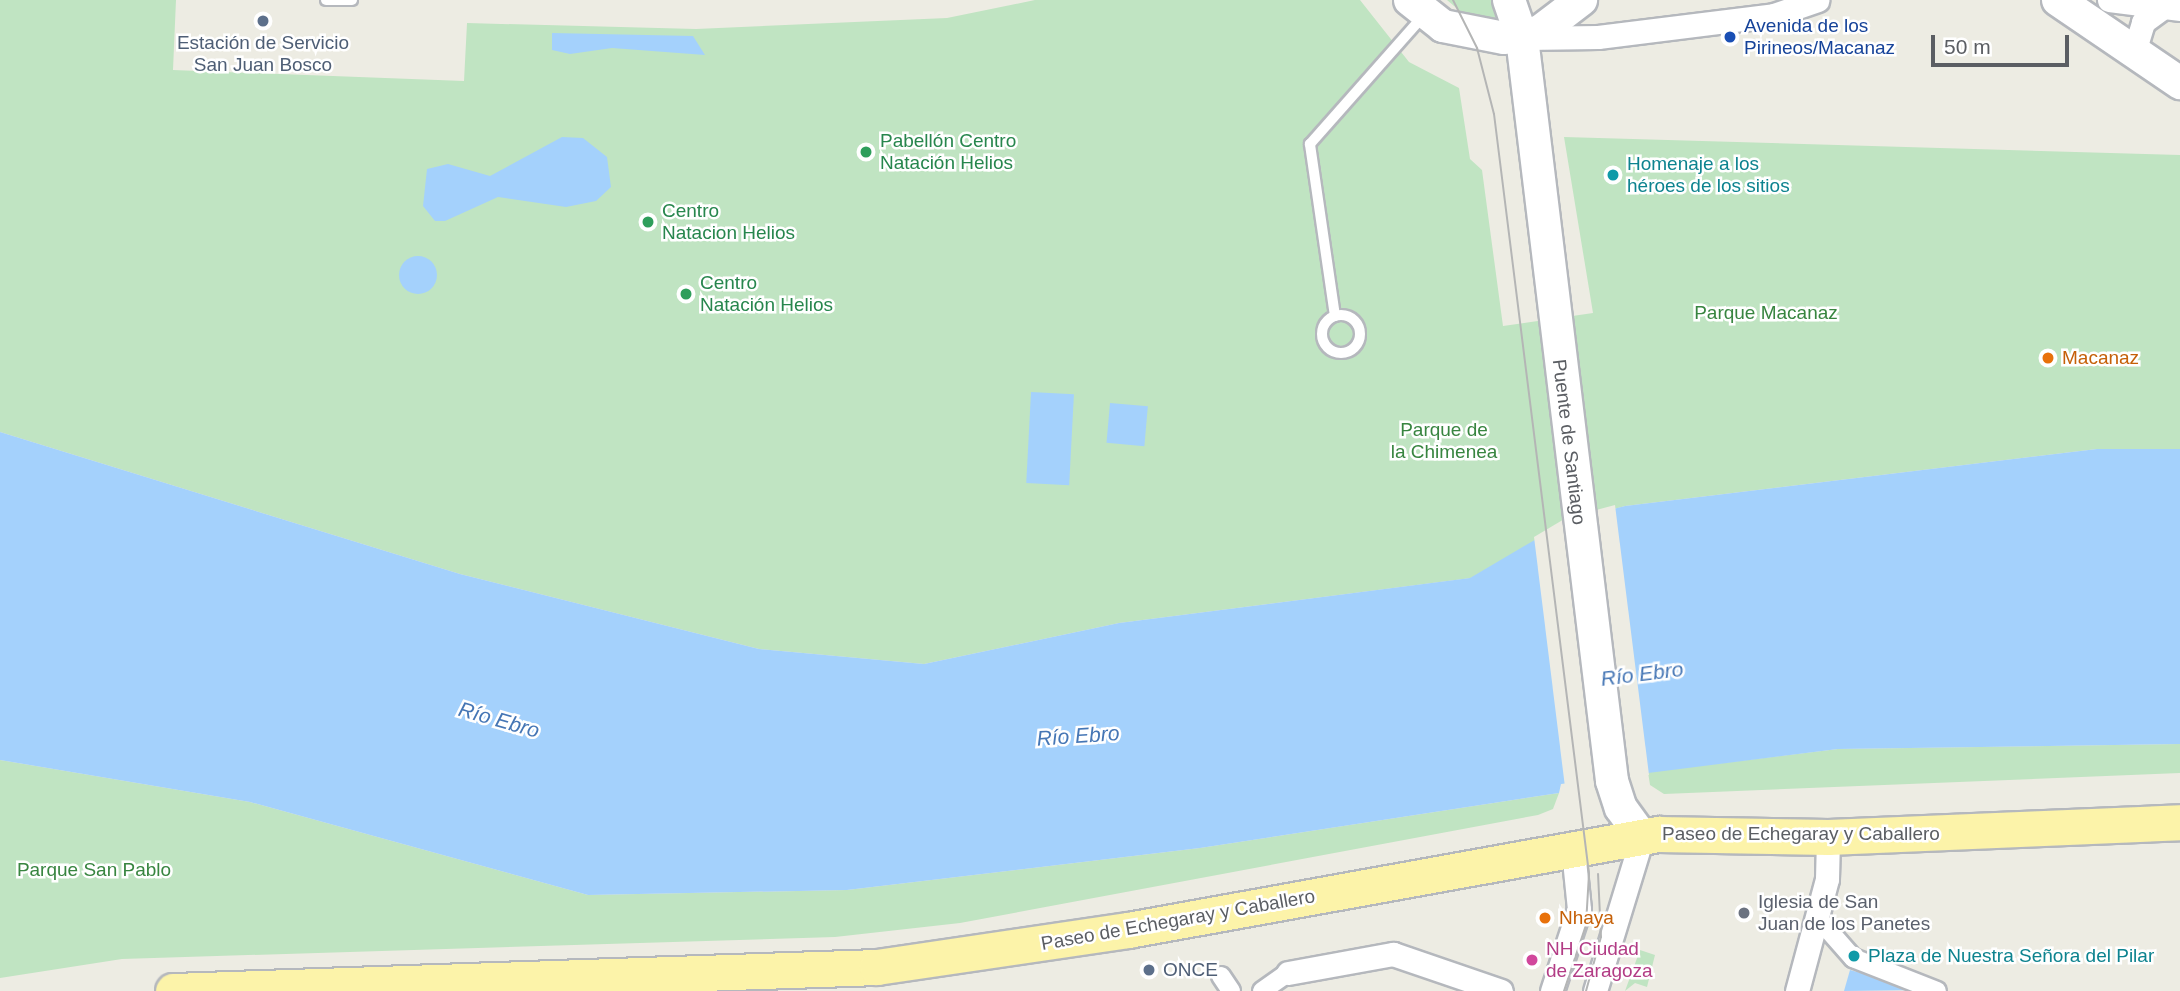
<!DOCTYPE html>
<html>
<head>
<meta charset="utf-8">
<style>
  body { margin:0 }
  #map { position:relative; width:2180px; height:991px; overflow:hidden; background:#edece3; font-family:Helvetica,sans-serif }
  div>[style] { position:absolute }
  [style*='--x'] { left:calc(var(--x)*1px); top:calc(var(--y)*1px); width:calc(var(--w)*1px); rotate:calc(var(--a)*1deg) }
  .green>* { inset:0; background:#c0e4c2 }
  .water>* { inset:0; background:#a4d1fc; transform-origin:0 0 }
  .round { border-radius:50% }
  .pier>* { inset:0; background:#edece3 }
  .roads { filter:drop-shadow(2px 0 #b5b8bd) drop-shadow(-2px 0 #b5b8bd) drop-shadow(0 2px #b5b8bd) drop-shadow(0 -2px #b5b8bd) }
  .service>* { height:10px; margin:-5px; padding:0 5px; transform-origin:5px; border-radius:5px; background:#fff }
  .service>.ring { margin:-5px; padding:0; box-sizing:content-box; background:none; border:10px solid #fff; border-radius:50% }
  .pedestrian>* { height:18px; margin:-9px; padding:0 9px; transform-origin:9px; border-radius:9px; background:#fff }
  .minor>* { height:23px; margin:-11.5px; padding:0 11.5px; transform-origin:11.5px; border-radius:11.5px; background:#fff }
  .secondary>* { height:32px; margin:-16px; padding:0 16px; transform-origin:16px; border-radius:16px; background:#fff }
  .primary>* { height:35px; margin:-17.5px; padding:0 17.5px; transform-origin:17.5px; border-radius:17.5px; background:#fcf3a9 }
  .tram>* { height:2px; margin:-1px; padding:0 1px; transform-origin:1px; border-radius:1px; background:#b4b5b5 }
  .dots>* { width:19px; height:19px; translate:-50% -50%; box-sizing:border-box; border:4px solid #fff; border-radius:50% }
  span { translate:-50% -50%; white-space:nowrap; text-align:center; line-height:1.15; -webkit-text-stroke:5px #fff; paint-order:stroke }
  .transit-label { font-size:19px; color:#164399 }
  .left { translate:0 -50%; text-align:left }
  .service-label { font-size:19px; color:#4e5e75 }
  .leisure-label { font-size:19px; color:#27864d }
  .culture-label { font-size:19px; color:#0d838f }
  .park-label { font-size:19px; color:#388540 }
  .food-label { font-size:19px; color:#c56008 }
  .street-label { font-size:19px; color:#5b5e63 }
  .worship-label { font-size:19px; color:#5b616d }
  .hotel-label { font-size:19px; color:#b23c85 }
  .water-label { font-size:21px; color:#4576b5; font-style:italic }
  .scale { position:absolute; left:1931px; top:35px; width:138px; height:32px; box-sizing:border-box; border:4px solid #5b5e63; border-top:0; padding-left:9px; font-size:21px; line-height:24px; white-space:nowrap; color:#5b5e63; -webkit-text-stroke:5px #fff; paint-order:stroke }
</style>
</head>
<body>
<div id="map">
  <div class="green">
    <div style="clip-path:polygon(0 0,176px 0,173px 70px,464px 81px,467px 23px,696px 29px,947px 18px,1035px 0,1360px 0,1409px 62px,1459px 88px,1470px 159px,1482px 170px,1503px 326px,1593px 313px,1564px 137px,2180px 155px,2180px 449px,2097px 449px,1625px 506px,1567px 522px,1471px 578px,1119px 623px,924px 664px,759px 649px,460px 574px,0 432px)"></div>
    <div style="clip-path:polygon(1447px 0,1496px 0,1499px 19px,1460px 11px)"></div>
    <div style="clip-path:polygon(2180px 744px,2180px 773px,1664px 794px,1650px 785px,1648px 772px,1838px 749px)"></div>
    <div style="clip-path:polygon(0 760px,250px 802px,588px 895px,847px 890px,1200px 848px,1559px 793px,1553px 809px,1538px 815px,960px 923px,835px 937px,122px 959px,0 978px)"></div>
    <div style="clip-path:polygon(1640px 950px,1655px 955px,1647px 987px,1635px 983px,1625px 991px)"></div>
  </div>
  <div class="water">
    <div style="clip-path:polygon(552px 33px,693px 36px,705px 55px,612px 48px,570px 54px,552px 50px)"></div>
    <div style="clip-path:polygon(562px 137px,583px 138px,607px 157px,611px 187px,596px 201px,566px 207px,498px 197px,445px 221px,435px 221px,423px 206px,427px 169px,448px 164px,490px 176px)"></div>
    <div class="round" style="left:399px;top:256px;width:38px;height:38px"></div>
    <div style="left:1031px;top:392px;width:43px;height:91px;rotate:3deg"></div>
    <div style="left:1110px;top:403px;width:38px;height:40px;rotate:5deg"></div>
    <div style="clip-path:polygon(0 432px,460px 574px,759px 649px,924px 664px,1119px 623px,1470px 578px,1567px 521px,1625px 506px,2097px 449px,2180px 449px,2180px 744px,1838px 749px,1561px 784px,1559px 793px,1200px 848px,847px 890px,588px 895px,250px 802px,0 760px)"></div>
    <div style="clip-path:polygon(1850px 970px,1921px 990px,1844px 991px)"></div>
  </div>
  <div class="pier">
    <div style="clip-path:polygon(1615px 505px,1649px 775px,1565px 787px,1534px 537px,1566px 518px)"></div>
  </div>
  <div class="roads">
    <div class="service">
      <div style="--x:326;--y:0;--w:26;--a:0"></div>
      <div class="ring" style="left:1322px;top:315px;width:28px;height:28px"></div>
      <div style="--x:1335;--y:316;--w:174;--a:-98.3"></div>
      <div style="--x:1310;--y:144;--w:174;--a:-48.5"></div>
    </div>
    <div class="pedestrian">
      <div style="--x:1817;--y:917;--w:55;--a:48.7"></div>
      <div style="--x:1853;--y:958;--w:90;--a:21.4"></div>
      <div style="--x:1221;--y:976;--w:18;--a:56"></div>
      <div style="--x:1262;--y:991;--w:32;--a:-35"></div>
    </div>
    <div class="minor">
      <div style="--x:2109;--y:0;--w:72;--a:7.2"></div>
      <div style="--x:1525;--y:38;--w:73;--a:-0.8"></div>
      <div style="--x:1598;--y:37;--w:177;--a:-7.1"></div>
      <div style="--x:1774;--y:15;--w:46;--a:-18.8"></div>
      <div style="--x:2134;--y:52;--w:31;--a:-73"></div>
      <div style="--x:2143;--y:22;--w:22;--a:-36"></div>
      <div style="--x:1288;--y:973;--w:107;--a:-10.3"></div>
      <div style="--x:1393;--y:954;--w:114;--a:18.9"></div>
      <div style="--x:1552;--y:991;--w:86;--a:-71.8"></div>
      <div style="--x:1579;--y:909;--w:59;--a:-95.8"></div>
      <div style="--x:1595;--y:991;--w:161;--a:-73"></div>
      <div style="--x:1797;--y:991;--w:116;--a:-75"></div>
      <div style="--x:1827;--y:879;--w:42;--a:-88.6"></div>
    </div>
    <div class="secondary">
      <div style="--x:1410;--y:0;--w:42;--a:38.2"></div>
      <div style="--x:1443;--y:26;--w:62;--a:11.1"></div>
      <div style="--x:1504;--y:38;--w:36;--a:-10"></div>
      <div style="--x:1539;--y:32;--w:53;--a:-37.3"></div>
      <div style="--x:1509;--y:0;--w:40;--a:71.1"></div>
      <div style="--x:1522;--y:38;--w:748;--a:83.09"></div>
      <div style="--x:1612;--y:781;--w:28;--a:72"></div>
      <div style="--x:1621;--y:808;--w:36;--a:54"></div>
      <div style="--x:2058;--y:0;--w:148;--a:34.2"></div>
    </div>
    <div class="primary">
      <div style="--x:173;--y:991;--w:704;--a:-1.95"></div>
      <div style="--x:877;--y:967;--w:254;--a:-8.4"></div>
      <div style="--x:1128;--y:930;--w:539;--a:-10.27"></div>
      <div style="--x:1658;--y:834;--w:170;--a:1"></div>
      <div style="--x:1828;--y:837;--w:352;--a:-2.4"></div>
    </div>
  </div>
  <div class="tram">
    <div style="--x:1453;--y:0;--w:54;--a:63.4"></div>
    <div style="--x:1477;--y:48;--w:68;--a:75.6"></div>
    <div style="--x:1494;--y:114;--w:766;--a:82.87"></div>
    <div style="--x:1589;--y:874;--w:51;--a:93.4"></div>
    <div style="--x:1586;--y:925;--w:70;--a:108.4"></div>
    <div style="--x:1586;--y:991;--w:56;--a:-74.5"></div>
    <div style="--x:1601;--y:937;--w:63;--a:-92.7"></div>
  </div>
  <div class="dots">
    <div style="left:263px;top:21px;background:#5c6f8a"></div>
    <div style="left:1730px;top:37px;background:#1a4fb4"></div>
    <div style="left:866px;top:152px;background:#2e9e5b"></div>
    <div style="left:1613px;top:175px;background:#0f9aa8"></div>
    <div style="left:648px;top:222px;background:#2e9e5b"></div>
    <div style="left:686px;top:294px;background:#2e9e5b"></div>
    <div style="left:2048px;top:358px;background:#e8710a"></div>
    <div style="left:1744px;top:913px;background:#6b7280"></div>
    <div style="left:1545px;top:918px;background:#e8710a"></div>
    <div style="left:1854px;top:956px;background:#0f9aa8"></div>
    <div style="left:1532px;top:960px;background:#d1479c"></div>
    <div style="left:1149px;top:970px;background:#5c6f8a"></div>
  </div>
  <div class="transit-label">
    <span class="left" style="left:1744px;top:37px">Avenida de los<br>Pirineos/Macanaz</span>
  </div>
  <div class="service-label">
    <span style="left:263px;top:54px">Estación de Servicio<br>San Juan Bosco</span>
    <span class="left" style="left:1163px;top:970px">ONCE</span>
  </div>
  <div class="leisure-label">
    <span class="left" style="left:880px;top:152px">Pabellón Centro<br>Natación Helios</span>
    <span class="left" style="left:662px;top:222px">Centro<br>Natacion Helios</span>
    <span class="left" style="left:700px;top:294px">Centro<br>Natación Helios</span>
  </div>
  <div class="culture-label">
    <span class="left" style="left:1627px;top:175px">Homenaje a los<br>héroes de los sitios</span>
    <span class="left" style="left:1868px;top:956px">Plaza de Nuestra Señora del Pilar</span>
  </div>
  <div class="park-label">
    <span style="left:1766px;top:313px">Parque Macanaz</span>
    <span style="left:1444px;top:441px">Parque de<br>la Chimenea</span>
    <span style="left:94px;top:870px">Parque San Pablo</span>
  </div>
  <div class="food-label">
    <span class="left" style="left:2062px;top:358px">Macanaz</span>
    <span class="left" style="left:1559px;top:918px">Nhaya</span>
  </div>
  <div class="street-label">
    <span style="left:1569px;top:442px;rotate:83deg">Puente de Santiago</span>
    <span style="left:1801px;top:834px">Paseo de Echegaray y Caballero</span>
    <span style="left:1178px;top:920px;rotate:-10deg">Paseo de Echegaray y Caballero</span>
  </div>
  <div class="worship-label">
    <span class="left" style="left:1758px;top:913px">Iglesia de San<br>Juan de los Panetes</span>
  </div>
  <div class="hotel-label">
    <span class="left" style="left:1546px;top:960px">NH Ciudad<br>de Zaragoza</span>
  </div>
  <div class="water-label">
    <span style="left:1642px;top:674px;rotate:-7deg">Río Ebro</span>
    <span style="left:499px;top:720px;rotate:16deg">Río Ebro</span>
    <span style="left:1078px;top:736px;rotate:-4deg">Río Ebro</span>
  </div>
  <div class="scale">50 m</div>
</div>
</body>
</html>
